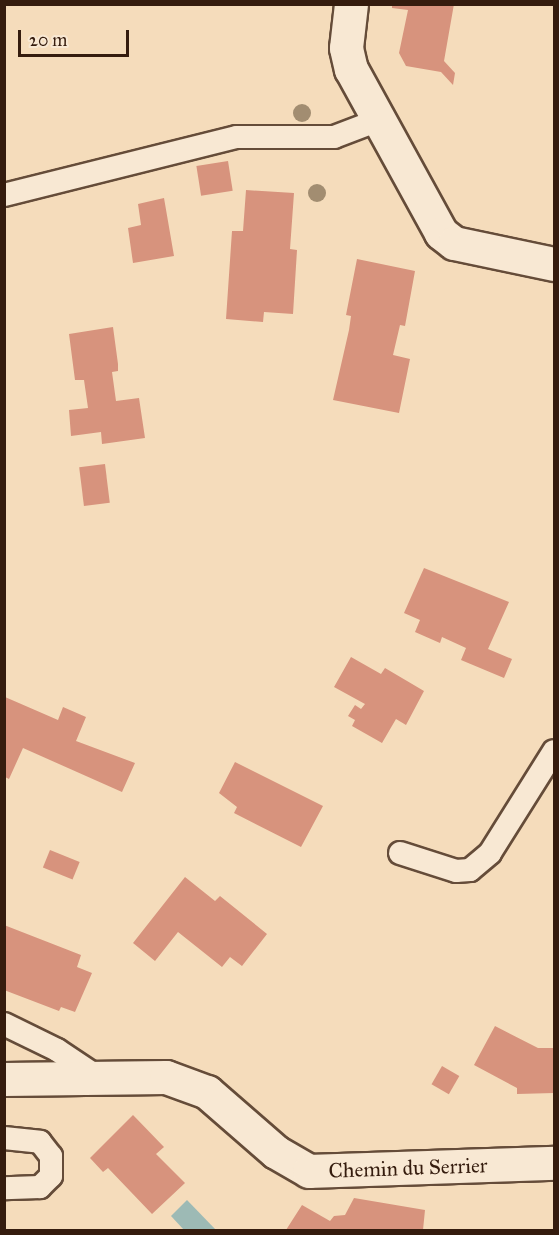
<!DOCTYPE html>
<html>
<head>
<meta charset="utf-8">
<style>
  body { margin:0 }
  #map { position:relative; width:559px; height:1235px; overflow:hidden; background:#f5dcbb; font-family:"IM FELL Great Primer",serif }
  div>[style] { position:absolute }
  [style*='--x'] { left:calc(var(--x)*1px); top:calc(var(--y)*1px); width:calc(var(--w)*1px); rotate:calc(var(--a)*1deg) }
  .water>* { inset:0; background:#9dbab5 }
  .building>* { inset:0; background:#d7937d; transform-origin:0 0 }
  .roads { filter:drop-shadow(2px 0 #654c39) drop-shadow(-2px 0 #654c39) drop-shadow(0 2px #654c39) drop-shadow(0 -2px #654c39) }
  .lane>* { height:22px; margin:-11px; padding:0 11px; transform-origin:11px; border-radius:11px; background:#f8e8d3 }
  .street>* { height:33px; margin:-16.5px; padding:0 16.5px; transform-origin:16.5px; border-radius:16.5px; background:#f8e8d3 }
  .trees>* { width:18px; height:18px; margin:-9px; border-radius:50%; background:#a28d71 }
  span { translate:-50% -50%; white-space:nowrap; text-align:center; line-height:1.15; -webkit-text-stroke:5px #f8e8d3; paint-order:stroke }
  .street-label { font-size:21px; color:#351c0e }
  .frame { position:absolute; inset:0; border:6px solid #351c0e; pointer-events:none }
  .scale { position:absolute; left:18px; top:30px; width:111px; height:27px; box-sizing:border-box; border:3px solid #351c0e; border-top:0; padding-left:8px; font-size:18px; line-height:21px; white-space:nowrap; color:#351c0e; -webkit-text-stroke:4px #f8e8d3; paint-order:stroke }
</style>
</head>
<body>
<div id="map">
  <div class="water">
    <div style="clip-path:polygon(187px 1200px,216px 1230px,184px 1230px,171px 1216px)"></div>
  </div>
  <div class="building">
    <div style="clip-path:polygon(392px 4px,454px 4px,444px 61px,455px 73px,453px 85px,441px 72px,406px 66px,399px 53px,408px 10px,392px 8px)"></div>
    <div style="left:228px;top:161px;width:30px;height:32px;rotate:81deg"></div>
    <div style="clip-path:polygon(246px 190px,294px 193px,290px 249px,297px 250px,293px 314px,264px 312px,263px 322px,226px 319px,232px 231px,243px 231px)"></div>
    <div style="clip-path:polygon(164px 198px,174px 256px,133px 263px,128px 228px,141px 225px,138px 204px)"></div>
    <div style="clip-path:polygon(357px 259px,415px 271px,405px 326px,400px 325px,393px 355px,410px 359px,399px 413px,333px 400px,349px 330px,351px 316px,346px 315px)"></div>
    <div style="clip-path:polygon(113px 327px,118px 364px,118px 371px,112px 372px,116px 401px,139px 398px,145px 438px,102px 444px,101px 432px,71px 436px,69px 410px,88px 408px,84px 380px,75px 380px,69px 334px)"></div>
    <div style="left:105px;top:464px;width:39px;height:26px;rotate:83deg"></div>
    <div style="clip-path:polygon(424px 568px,509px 602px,488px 649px,512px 659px,504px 678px,461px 660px,466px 648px,442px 637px,440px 643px,415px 632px,420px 620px,404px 613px)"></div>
    <div style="clip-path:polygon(351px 657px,381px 674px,385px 668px,424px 691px,406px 725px,396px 719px,382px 743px,352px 726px,355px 720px,348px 716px,355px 705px,361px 709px,365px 704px,334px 687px)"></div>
    <div style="clip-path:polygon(5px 697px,58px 720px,63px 707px,86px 717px,76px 741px,135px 763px,122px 792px,23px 748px,9px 779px,5px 777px)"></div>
    <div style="clip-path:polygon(235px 762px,323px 806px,301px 847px,234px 813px,237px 807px,219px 793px)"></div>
    <div style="left:50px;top:850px;width:32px;height:19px;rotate:22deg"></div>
    <div style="clip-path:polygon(185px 877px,215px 901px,220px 896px,267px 934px,242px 966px,230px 957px,222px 967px,178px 932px,155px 961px,133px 943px)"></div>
    <div style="clip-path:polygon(4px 925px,81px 955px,77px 967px,92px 973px,75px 1012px,61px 1007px,59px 1011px,4px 990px)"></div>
    <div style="clip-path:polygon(495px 1026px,538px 1048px,554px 1048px,554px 1093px,517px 1094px,517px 1088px,474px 1065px)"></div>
    <div style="left:442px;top:1066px;width:20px;height:21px;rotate:30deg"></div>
    <div style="clip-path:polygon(133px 1115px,164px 1147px,156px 1154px,185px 1183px,152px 1214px,108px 1168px,103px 1172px,90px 1158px)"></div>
    <div style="clip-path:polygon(354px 1198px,425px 1210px,423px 1230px,286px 1230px,302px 1205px,330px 1221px,334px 1216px,345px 1215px)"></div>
  </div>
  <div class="roads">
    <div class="lane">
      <div style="--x:4;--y:195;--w:240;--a:-14"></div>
      <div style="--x:237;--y:137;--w:97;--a:0"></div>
      <div style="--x:334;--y:137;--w:45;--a:-20.9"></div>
      <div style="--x:400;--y:853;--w:59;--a:17.8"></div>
      <div style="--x:456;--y:871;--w:14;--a:-4"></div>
      <div style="--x:470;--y:870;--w:26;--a:-40"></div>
      <div style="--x:490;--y:853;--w:120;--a:-57.9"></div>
      <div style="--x:4;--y:1024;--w:59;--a:26.1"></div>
      <div style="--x:57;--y:1050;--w:50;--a:33.7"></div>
      <div style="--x:4;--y:1138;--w:36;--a:6"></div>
      <div style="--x:40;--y:1142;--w:18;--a:52"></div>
      <div style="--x:51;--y:1156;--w:20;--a:90"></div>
      <div style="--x:51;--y:1176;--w:16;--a:135"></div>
      <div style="--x:40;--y:1187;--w:36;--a:178"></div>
    </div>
    <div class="street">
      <div style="--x:351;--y:4;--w:44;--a:96.5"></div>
      <div style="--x:346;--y:48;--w:22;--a:77"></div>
      <div style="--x:351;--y:69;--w:187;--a:61.2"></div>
      <div style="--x:441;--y:233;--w:16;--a:38"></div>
      <div style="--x:454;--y:243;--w:102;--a:11.9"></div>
      <div style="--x:4;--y:1079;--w:162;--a:-0.7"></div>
      <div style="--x:166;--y:1077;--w:44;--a:20.1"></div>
      <div style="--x:207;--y:1092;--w:91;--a:41"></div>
      <div style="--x:276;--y:1152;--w:38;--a:30"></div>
      <div style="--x:309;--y:1171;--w:245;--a:-1.9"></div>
    </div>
  </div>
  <div class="trees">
    <div style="left:302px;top:113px"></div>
    <div style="left:317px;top:193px"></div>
  </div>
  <div class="street-label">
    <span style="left:408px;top:1168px;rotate:-2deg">Chemin du Serrier</span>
  </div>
  <div class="frame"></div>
  <div class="scale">20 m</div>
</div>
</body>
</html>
